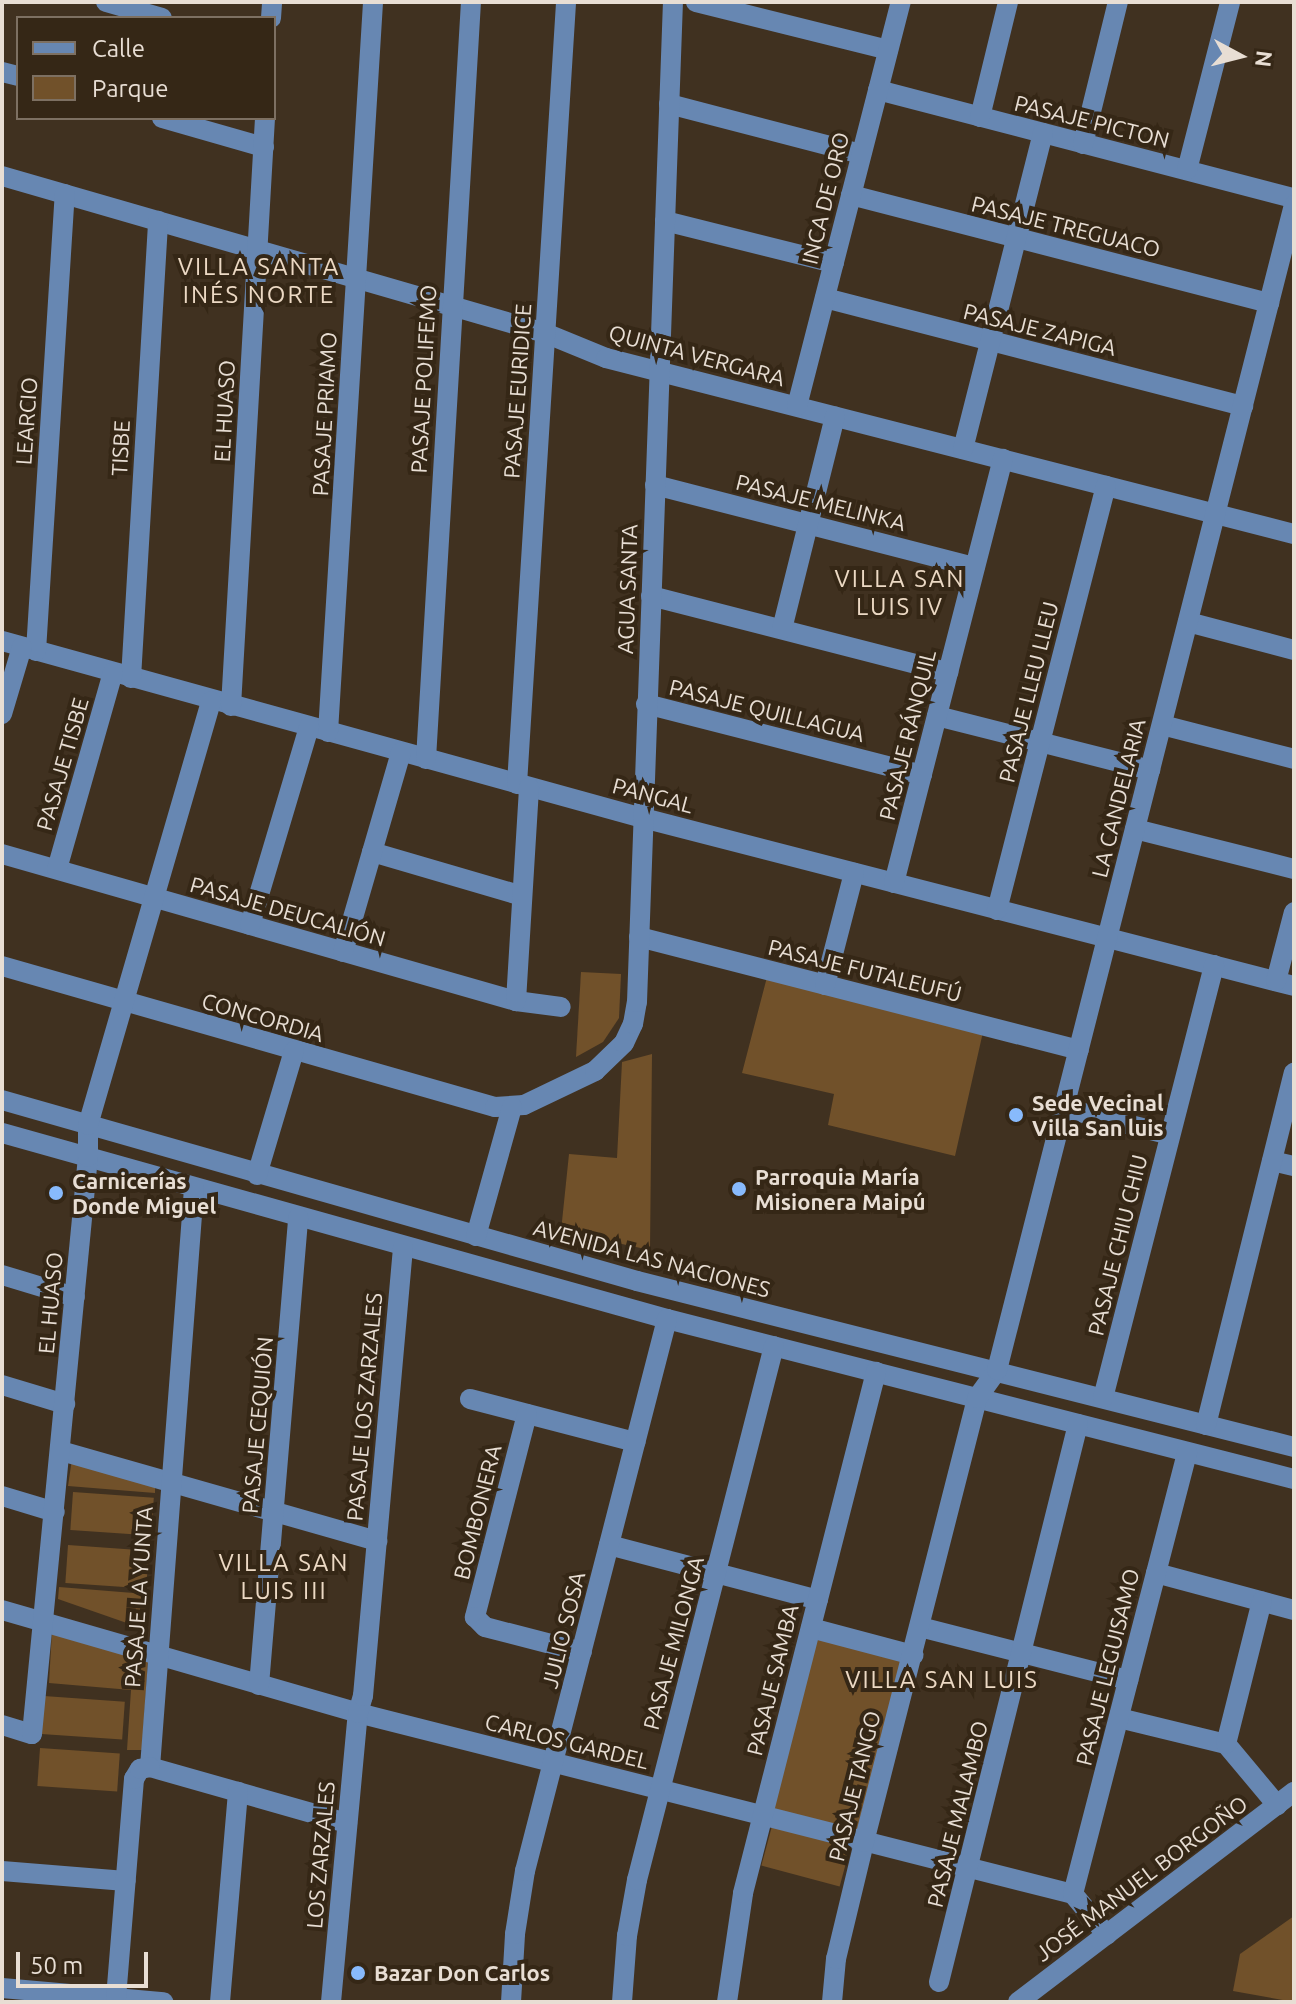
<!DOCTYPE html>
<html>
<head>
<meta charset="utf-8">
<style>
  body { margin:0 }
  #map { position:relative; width:1296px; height:2004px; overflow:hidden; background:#403120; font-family:Ubuntu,sans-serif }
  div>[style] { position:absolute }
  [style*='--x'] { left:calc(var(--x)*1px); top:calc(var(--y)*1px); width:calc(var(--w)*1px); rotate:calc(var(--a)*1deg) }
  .green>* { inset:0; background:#71512a; transform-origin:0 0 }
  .minor>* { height:20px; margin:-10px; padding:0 10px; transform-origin:10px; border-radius:10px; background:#6787b2 }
  .dots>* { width:22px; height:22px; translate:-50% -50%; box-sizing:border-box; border:4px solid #352716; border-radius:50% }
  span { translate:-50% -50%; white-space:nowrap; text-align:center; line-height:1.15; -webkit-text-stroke:8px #352716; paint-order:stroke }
  .street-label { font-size:22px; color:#e8ded4 }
  .poi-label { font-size:22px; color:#e8ded4; font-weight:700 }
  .left { translate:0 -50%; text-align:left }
  .neighbourhood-label { font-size:24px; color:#ecd9c4; letter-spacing:2px }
  .frame { position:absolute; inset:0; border:4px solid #e8ded4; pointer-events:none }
  .legend { position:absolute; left:16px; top:16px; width:260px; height:104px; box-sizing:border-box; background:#352716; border:2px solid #7d7062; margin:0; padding:10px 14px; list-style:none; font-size:24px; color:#e8ded4 }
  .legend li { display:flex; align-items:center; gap:16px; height:40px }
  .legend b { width:40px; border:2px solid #7d7062 }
  .north { position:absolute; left:1200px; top:16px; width:80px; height:80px; -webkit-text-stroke:6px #352716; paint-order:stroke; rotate:97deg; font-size:22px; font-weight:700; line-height:32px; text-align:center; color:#e8ded4 }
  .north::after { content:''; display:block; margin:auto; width:28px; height:36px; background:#e8ded4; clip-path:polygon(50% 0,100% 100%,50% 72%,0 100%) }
  .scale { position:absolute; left:16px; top:1952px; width:132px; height:36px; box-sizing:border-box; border:4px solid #e8ded4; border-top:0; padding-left:10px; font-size:24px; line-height:28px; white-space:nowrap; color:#e8ded4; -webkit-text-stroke:6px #352716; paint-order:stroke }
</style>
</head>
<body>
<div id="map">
  <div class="green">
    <div style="clip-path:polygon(581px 972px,621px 974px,619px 1018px,603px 1042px,576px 1057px)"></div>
    <div style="clip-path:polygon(767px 977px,983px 1032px,955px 1156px,828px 1125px,834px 1094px,742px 1073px)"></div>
    <div style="clip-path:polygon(652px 1054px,650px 1250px,561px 1231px,569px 1154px,617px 1158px,622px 1062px)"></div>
    <div style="clip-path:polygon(72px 1459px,155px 1484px,155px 1493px,68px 1486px)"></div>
    <div style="left:73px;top:1492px;width:81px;height:38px;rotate:4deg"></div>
    <div style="left:68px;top:1545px;width:81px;height:38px;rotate:4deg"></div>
    <div style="clip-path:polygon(59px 1587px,146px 1594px,144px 1629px,58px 1599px)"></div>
    <div style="clip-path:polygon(52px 1631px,148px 1661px,142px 1750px,127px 1750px,131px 1690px,49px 1683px)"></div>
    <div style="left:814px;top:1636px;width:93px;height:178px;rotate:14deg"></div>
    <div style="left:44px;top:1696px;width:81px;height:38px;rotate:4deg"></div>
    <div style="left:40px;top:1748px;width:80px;height:38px;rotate:4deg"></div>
    <div style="left:772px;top:1826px;width:81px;height:41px;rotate:15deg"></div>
    <div style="clip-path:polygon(1294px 1916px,1294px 2002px,1233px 1991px,1240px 1954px)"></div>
  </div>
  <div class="minor">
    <div style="--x:106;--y:2;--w:58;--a:15.9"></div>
    <div style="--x:696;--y:2;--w:198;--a:14"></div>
    <div style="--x:271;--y:18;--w:16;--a:-86"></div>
    <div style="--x:2;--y:72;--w:16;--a:14"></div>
    <div style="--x:878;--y:90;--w:430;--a:14.6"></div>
    <div style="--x:669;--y:104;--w:198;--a:14.6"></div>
    <div style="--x:980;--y:117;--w:118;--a:-76.3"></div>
    <div style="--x:162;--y:118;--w:106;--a:15.9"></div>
    <div style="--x:1083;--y:144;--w:146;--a:-76.2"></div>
    <div style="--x:1187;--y:170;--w:173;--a:-75.6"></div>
    <div style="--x:2;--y:176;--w:565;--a:16.13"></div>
    <div style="--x:545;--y:333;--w:66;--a:22.3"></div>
    <div style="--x:606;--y:358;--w:710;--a:14.35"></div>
    <div style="--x:851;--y:195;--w:432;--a:14.5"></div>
    <div style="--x:665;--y:221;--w:174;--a:14"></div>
    <div style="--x:825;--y:298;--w:432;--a:14.5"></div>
    <div style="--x:797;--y:406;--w:417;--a:-75.6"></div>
    <div style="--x:963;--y:449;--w:326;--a:-75.8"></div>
    <div style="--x:655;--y:485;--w:330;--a:14.4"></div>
    <div style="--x:651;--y:596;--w:307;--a:14.4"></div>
    <div style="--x:1188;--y:622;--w:110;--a:14.8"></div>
    <div style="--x:782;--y:629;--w:219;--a:-76"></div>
    <div style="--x:2;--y:641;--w:665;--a:15.44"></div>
    <div style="--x:643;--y:818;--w:672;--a:14.47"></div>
    <div style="--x:36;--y:651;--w:458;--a:-86.4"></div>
    <div style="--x:131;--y:678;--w:458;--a:-86.6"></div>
    <div style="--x:646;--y:704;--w:285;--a:14.4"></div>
    <div style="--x:231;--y:706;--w:589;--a:-86.69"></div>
    <div style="--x:2;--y:714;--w:70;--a:-73.4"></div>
    <div style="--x:937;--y:716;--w:220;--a:14.2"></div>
    <div style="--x:1162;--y:725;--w:136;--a:14.4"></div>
    <div style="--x:328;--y:732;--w:731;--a:-86.47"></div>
    <div style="--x:426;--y:759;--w:758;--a:-86.6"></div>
    <div style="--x:517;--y:784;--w:784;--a:-86.41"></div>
    <div style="--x:1135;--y:829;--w:164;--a:14.1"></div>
    <div style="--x:372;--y:852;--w:156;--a:16.3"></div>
    <div style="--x:2;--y:854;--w:535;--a:15.96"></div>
    <div style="--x:516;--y:1001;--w:45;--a:7.6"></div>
    <div style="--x:57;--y:869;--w:204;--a:-74.1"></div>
    <div style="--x:894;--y:883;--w:438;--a:-75.6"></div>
    <div style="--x:997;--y:910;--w:438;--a:-75.6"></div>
    <div style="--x:250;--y:925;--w:207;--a:-73.4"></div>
    <div style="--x:639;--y:937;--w:454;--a:14.4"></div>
    <div style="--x:343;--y:952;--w:208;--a:-73.8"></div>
    <div style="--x:2;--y:966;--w:513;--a:15.96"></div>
    <div style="--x:495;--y:1107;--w:29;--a:-4"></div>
    <div style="--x:524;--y:1105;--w:79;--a:-25.6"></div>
    <div style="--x:595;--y:1071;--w:40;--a:-44"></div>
    <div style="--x:624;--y:1043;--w:21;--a:-65"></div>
    <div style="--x:633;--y:1024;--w:22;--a:-80"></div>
    <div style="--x:637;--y:1002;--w:1001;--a:-87.94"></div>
    <div style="--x:1276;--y:981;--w:71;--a:-75.4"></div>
    <div style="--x:825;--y:985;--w:116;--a:-75.5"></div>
    <div style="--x:516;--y:1001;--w:214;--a:-86.5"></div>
    <div style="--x:2;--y:1100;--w:660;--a:15.91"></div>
    <div style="--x:637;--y:1281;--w:678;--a:14.18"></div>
    <div style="--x:1064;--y:1108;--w:109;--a:14.3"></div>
    <div style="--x:2;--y:1133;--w:691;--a:15.63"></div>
    <div style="--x:667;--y:1319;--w:647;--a:14.32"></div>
    <div style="--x:1272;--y:1161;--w:23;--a:13"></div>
    <div style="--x:257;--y:1175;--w:129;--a:-73.4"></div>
    <div style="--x:476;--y:1236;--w:134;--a:-74.4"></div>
    <div style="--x:2;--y:1275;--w:76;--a:16.8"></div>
    <div style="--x:2;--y:1385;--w:66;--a:16.8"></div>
    <div style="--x:1103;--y:1398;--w:447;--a:-75.6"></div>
    <div style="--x:470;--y:1399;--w:171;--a:14.6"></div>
    <div style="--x:527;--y:1414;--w:210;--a:104.4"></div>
    <div style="--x:475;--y:1617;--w:14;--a:45"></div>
    <div style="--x:485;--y:1627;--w:100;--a:14.5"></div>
    <div style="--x:1206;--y:1425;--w:363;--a:-76"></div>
    <div style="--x:61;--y:1451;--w:329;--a:15.9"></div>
    <div style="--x:2;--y:1496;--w:55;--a:16.8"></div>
    <div style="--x:609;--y:1545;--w:216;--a:14.7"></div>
    <div style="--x:1156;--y:1573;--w:143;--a:15"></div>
    <div style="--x:2;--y:1610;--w:371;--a:16.1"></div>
    <div style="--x:358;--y:1713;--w:738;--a:14.21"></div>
    <div style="--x:1073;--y:1894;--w:53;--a:50.3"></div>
    <div style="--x:920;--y:1627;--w:215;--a:14.3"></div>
    <div style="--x:811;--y:1628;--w:106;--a:14.8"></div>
    <div style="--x:259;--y:1685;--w:469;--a:-85.2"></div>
    <div style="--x:1119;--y:1718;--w:110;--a:13.7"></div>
    <div style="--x:1226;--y:1744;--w:80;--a:50.1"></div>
    <div style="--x:2;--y:1725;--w:31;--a:17"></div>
    <div style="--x:32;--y:1734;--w:580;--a:-84.46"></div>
    <div style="--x:88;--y:1157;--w:32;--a:-90"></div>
    <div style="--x:88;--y:1125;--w:441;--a:-73.8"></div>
    <div style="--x:1226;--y:1744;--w:147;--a:-75.9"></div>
    <div style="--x:150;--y:1767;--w:580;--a:-85.65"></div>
    <div style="--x:150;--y:1767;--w:205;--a:15.9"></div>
    <div style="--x:2;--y:1871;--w:124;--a:4.6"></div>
    <div style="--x:1073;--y:1894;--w:456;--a:-75.5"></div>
    <div style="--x:939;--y:1982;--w:575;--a:-76.01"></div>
    <div style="--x:2;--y:1988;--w:162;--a:5"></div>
    <div style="--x:116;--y:1998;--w:220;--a:-85.3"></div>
    <div style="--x:134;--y:1779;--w:12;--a:-59"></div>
    <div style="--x:140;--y:1769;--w:10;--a:-11"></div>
    <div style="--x:220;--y:2002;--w:211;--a:-85.1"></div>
    <div style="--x:331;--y:2002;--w:290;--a:-84.7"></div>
    <div style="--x:358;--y:1713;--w:18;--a:-74"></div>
    <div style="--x:363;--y:1696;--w:450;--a:-84.9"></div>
    <div style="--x:511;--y:2002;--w:68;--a:-86.6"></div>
    <div style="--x:515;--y:1934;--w:64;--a:-81"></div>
    <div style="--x:525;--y:1871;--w:570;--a:-75.57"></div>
    <div style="--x:622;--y:2002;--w:66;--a:-85.7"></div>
    <div style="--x:627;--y:1936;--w:57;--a:-79.9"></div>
    <div style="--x:637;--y:1880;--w:551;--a:-75.61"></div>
    <div style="--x:727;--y:2002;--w:110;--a:-81.6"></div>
    <div style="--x:743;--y:1893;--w:538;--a:-75.68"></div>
    <div style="--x:832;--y:2002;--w:43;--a:-84.7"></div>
    <div style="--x:836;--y:1959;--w:120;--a:-76.5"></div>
    <div style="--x:864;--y:1842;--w:458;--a:-75.7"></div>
    <div style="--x:977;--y:1398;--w:34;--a:-54"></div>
    <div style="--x:997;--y:1370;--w:1202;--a:-75.7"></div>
    <div style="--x:1018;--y:2002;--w:347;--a:-37.3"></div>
  </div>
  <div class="dots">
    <div style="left:1016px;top:1115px;background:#88bafc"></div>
    <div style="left:739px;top:1189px;background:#88bafc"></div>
    <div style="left:56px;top:1193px;background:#88bafc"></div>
    <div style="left:358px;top:1973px;background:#88bafc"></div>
  </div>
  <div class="street-label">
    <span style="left:1092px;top:121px;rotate:14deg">PASAJE PICTON</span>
    <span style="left:825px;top:198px;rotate:-76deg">INCA DE ORO</span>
    <span style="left:1066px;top:226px;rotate:14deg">PASAJE TREGUACO</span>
    <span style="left:1040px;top:329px;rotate:14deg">PASAJE ZAPIGA</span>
    <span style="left:697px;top:355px;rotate:15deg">QUINTA VERGARA</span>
    <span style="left:423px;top:379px;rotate:-87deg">PASAJE POLIFEMO</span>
    <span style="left:517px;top:391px;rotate:-86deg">PASAJE EURIDICE</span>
    <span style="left:224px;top:411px;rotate:-87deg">EL HUASO</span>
    <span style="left:324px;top:414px;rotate:-87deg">PASAJE PRIAMO</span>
    <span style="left:26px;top:421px;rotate:-86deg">LEARCIO</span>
    <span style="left:120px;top:448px;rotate:-87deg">TISBE</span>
    <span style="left:821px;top:502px;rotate:14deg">PASAJE MELINKA</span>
    <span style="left:627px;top:589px;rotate:-88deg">AGUA SANTA</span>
    <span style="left:1028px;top:692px;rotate:-76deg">PASAJE LLEU LLEU</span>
    <span style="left:767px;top:710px;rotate:14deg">PASAJE QUILLAGUA</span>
    <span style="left:907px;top:735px;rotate:-76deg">PASAJE RÁNQUIL</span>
    <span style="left:62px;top:764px;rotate:-74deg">PASAJE TISBE</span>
    <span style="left:653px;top:795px;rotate:15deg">PANGAL</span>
    <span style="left:1118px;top:798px;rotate:-76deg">LA CANDELARIA</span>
    <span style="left:288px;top:911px;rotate:16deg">PASAJE DEUCALIÓN</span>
    <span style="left:865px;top:970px;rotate:14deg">PASAJE FUTALEUFÚ</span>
    <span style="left:263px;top:1017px;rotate:16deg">CONCORDIA</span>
    <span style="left:1117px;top:1245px;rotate:-76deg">PASAJE CHIU CHIU</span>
    <span style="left:652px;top:1258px;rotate:15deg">AVENIDA LAS NACIONES</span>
    <span style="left:50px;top:1303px;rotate:-85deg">EL HUASO</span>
    <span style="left:364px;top:1407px;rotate:-85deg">PASAJE LOS ZARZALES</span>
    <span style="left:257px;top:1425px;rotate:-85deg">PASAJE CEQUIÓN</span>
    <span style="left:477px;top:1512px;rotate:-76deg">BOMBONERA</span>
    <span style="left:138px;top:1597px;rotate:-86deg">PASAJE LA YUNTA</span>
    <span style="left:563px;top:1630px;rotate:-76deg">JULIO SOSA</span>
    <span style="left:673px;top:1643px;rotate:-75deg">PASAJE MILONGA</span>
    <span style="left:1107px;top:1667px;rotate:-76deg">PASAJE LEGUISAMO</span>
    <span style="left:772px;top:1680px;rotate:-76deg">PASAJE SAMBA</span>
    <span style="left:567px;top:1741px;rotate:14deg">CARLOS GARDEL</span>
    <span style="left:854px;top:1786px;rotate:-76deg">PASAJE TANGO</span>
    <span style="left:957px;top:1814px;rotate:-76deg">PASAJE MALAMBO</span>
    <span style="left:320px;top:1855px;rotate:-85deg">LOS ZARZALES</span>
    <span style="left:1141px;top:1878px;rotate:-37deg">JOSÉ MANUEL BORGOÑO</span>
  </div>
  <div class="poi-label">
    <span class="left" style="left:1032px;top:1115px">Sede Vecinal<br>Villa San luis</span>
    <span class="left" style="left:755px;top:1189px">Parroquia María<br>Misionera Maipú</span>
    <span class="left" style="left:72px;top:1193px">Carnicerías<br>Donde Miguel</span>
    <span class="left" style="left:374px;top:1973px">Bazar Don Carlos</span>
  </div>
  <div class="neighbourhood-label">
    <span style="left:259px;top:281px">VILLA SANTA<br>INÉS NORTE</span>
    <span style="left:900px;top:593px">VILLA SAN<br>LUIS IV</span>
    <span style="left:284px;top:1577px">VILLA SAN<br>LUIS III</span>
    <span style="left:942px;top:1680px">VILLA SAN LUIS</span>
  </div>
  <div class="frame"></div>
  <ul class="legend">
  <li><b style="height:10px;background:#6787b2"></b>Calle</li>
  <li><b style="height:22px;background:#71512a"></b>Parque</li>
  </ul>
  <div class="north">N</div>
  <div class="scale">50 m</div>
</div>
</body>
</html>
